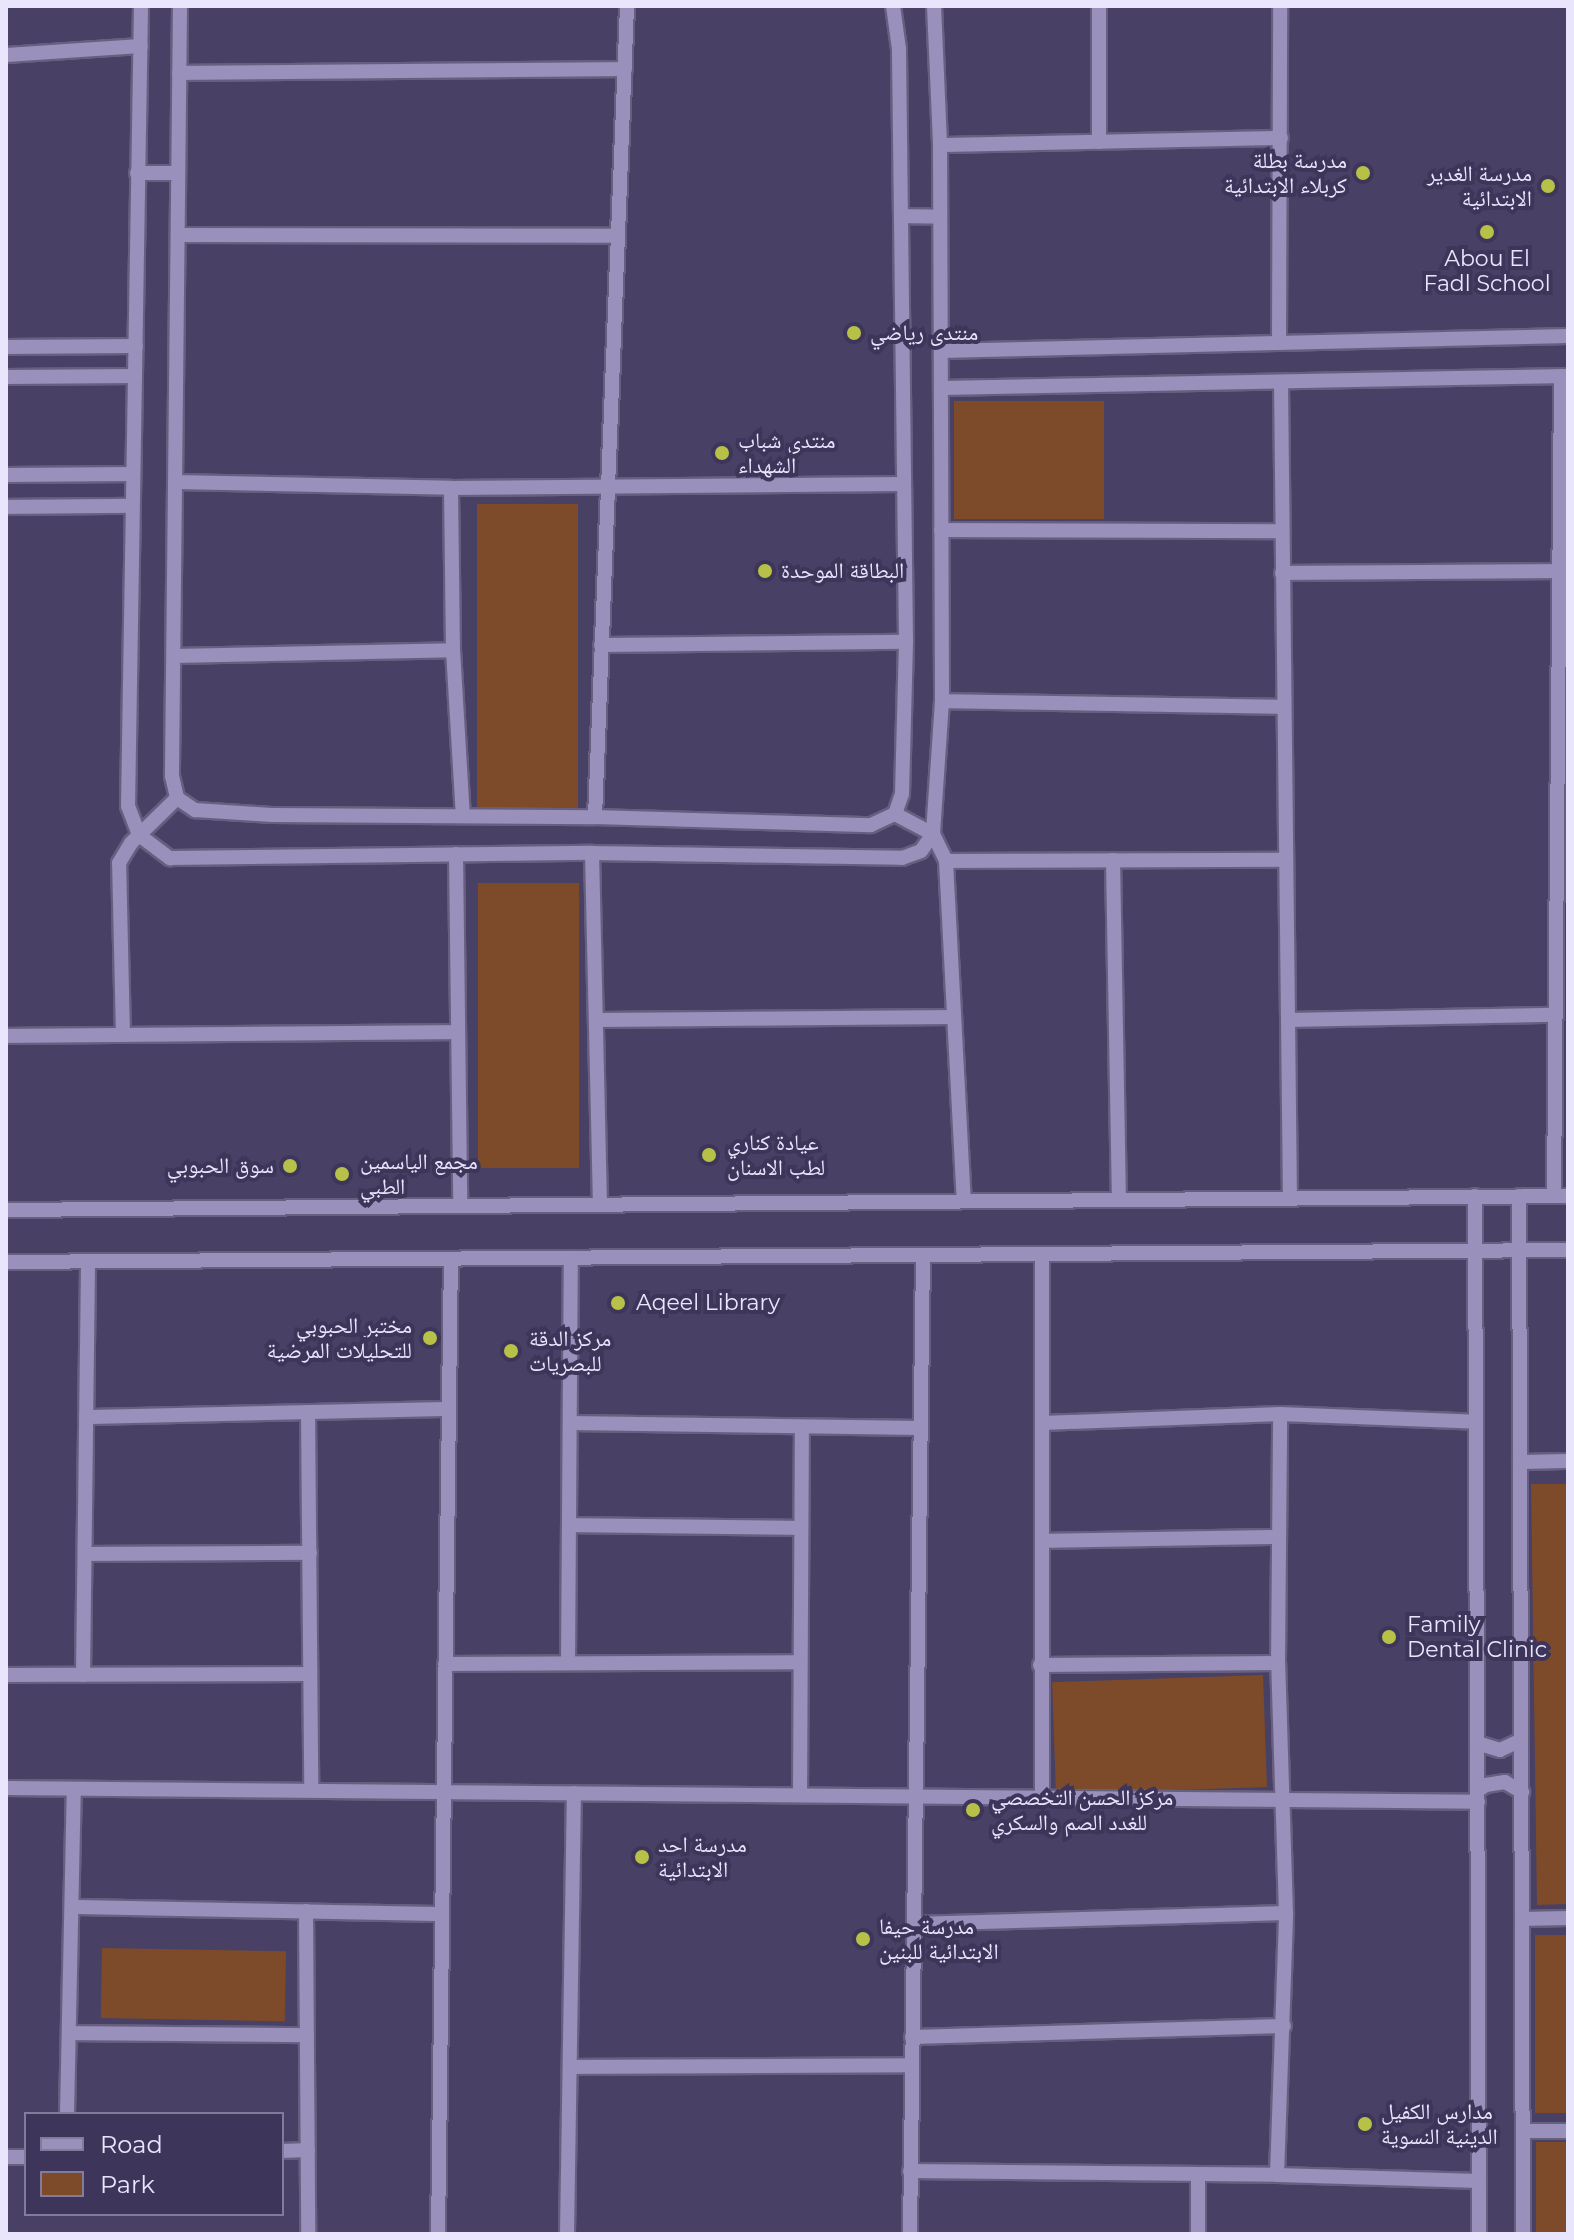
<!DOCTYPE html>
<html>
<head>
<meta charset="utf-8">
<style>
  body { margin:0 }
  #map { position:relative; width:1574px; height:2240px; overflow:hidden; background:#494066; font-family:Montserrat,"Noto Naskh Arabic",sans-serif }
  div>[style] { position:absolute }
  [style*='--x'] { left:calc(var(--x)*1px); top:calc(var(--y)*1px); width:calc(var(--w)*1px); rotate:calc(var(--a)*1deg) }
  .green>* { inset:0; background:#7d4b29; transform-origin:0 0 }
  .roads { filter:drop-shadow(2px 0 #675f7f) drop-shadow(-2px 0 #675f7f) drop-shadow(0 2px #675f7f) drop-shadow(0 -2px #675f7f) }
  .minor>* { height:14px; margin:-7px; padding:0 7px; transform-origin:7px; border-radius:7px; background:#9990bb }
  .dots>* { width:22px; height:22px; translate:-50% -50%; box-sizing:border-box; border:4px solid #3e365a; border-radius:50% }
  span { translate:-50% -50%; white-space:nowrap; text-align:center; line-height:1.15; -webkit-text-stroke:8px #3e365a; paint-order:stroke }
  .poi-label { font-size:22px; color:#e9e5fc }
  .right { translate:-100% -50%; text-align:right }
  .left { translate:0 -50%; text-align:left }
  .frame { position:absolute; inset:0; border:8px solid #e9e5fc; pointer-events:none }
  .legend { position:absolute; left:24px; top:2112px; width:260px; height:104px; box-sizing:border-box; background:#3e365a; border:2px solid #827c9b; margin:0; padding:10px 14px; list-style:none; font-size:24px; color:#e9e5fc }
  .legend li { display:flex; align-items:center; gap:16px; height:40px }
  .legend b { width:40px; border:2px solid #827c9b }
</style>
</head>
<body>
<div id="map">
  <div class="green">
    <div style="left:1104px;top:401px;width:118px;height:150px;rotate:90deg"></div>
    <div style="left:477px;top:504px;width:101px;height:306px"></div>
    <div style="left:478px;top:883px;width:101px;height:285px"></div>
    <div style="clip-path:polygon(1531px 1484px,1568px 1484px,1568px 1904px,1537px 1905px)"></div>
    <div style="left:1263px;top:1675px;width:112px;height:211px;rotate:88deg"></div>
    <div style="left:1535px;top:1935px;width:33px;height:178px"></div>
    <div style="left:102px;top:1948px;width:184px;height:70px;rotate:1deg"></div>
    <div style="left:1568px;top:2142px;width:92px;height:32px;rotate:90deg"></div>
  </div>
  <div class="roads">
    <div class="minor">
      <div style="--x:141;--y:6;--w:800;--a:90.93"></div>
      <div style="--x:128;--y:806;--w:31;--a:69"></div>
      <div style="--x:139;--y:835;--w:39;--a:37"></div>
      <div style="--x:170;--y:858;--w:422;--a:-0.7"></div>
      <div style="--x:592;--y:853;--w:310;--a:0.9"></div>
      <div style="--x:902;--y:858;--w:20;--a:-20"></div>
      <div style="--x:921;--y:851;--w:21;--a:-55"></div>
      <div style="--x:180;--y:6;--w:770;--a:90.6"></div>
      <div style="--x:172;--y:776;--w:23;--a:77"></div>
      <div style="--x:177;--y:798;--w:22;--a:34"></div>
      <div style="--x:195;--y:810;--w:77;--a:3.7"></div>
      <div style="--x:272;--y:815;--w:323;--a:0.4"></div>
      <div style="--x:595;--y:817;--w:276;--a:1.7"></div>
      <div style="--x:871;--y:825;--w:26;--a:-25"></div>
      <div style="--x:895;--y:814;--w:21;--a:-71"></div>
      <div style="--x:902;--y:794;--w:152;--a:-88.5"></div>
      <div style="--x:906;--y:642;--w:593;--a:-90.68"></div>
      <div style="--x:899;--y:49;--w:43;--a:-97.9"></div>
      <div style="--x:934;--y:6;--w:139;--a:87.5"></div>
      <div style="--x:940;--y:145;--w:556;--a:89.79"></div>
      <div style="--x:942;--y:701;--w:133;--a:93.9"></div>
      <div style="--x:933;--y:834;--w:30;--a:64"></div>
      <div style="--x:946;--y:861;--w:340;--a:87"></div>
      <div style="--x:1099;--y:6;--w:136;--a:90"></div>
      <div style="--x:6;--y:55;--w:135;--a:-3.8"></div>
      <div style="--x:179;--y:73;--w:446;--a:-0.5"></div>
      <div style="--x:940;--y:145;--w:341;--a:-1.2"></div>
      <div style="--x:137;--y:173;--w:41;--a:0"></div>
      <div style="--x:901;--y:216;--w:39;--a:1"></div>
      <div style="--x:178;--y:235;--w:440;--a:0.1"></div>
      <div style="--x:1279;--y:343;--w:337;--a:-89.8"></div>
      <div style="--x:6;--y:347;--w:130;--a:-0.4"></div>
      <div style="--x:941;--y:351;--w:627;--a:-1.37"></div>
      <div style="--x:6;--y:377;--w:129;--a:-0.4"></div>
      <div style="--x:1281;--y:382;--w:816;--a:89.37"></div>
      <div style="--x:941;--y:388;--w:627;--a:-1.1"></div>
      <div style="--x:6;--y:475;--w:127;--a:-0.5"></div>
      <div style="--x:176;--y:482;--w:275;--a:1.2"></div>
      <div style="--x:451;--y:488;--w:451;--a:-0.5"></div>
      <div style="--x:451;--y:488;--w:162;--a:89.3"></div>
      <div style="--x:453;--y:650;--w:166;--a:86.6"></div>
      <div style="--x:6;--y:507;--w:126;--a:-0.5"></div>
      <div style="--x:941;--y:530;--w:340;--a:0.2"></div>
      <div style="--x:1282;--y:573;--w:277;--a:-0.4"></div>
      <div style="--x:601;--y:645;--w:305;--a:-0.6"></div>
      <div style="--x:174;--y:656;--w:279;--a:-1.2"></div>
      <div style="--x:942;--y:701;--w:342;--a:1"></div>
      <div style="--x:895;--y:814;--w:43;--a:27.8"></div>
      <div style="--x:595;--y:817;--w:812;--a:-87.74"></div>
      <div style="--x:592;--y:853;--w:351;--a:88.7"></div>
      <div style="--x:456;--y:854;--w:352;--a:89.3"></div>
      <div style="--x:1113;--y:860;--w:340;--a:89"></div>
      <div style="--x:946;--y:861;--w:340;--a:-0.2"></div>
      <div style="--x:597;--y:1020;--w:357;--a:-0.5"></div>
      <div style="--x:1288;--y:1020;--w:268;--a:-1.1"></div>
      <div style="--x:123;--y:1035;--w:172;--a:-91.3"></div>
      <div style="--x:119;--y:863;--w:23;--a:-59"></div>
      <div style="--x:131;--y:843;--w:64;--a:-44.4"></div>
      <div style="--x:6;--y:1036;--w:452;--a:-0.5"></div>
      <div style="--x:1475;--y:1196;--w:1038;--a:89.78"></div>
      <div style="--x:1519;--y:1196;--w:1038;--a:89.78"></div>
      <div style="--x:1554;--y:1196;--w:820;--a:-89.51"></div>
      <div style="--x:6;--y:1210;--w:1562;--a:-0.51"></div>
      <div style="--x:6;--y:1262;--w:1562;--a:-0.44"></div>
      <div style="--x:308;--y:1412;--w:378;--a:89.5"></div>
      <div style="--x:86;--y:1417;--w:362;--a:-1.3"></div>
      <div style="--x:570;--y:1423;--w:351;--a:0.8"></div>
      <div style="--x:1043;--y:1423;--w:237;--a:-2.2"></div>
      <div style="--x:1280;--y:1414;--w:196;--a:2.3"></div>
      <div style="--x:1520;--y:1462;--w:48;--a:-1.2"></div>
      <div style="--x:569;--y:1525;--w:232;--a:0.7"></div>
      <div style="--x:1043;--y:1541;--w:235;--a:-1"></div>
      <div style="--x:85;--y:1554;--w:225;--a:-0.3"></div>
      <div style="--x:568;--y:1663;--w:405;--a:-89.6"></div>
      <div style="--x:445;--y:1664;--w:355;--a:-0.3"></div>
      <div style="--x:1040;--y:1665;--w:238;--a:-0.5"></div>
      <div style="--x:6;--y:1675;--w:304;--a:-0.2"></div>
      <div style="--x:83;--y:1675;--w:413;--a:-89.3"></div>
      <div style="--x:1477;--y:1743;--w:24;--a:17"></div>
      <div style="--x:1500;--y:1750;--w:23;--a:-25"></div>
      <div style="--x:6;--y:1788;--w:1472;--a:0.54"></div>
      <div style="--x:1478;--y:1790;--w:9;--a:-32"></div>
      <div style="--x:1486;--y:1785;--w:19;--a:-9"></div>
      <div style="--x:1505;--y:1782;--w:20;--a:30"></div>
      <div style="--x:800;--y:1795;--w:368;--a:-89.7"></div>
      <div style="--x:1042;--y:1798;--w:544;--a:-90"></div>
      <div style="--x:72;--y:1907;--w:370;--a:1.1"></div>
      <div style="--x:306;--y:1911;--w:323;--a:89.6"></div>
      <div style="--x:1522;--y:1919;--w:46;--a:-1.2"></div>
      <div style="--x:914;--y:1924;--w:372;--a:-1.7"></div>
      <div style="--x:69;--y:2033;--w:238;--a:0.5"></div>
      <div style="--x:912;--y:2037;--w:372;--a:-1.7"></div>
      <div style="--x:570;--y:2067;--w:342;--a:-0.3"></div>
      <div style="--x:67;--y:2114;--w:323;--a:-88.8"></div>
      <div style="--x:1523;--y:2131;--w:45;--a:0"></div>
      <div style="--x:282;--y:2151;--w:26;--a:-2"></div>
      <div style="--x:6;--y:2157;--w:20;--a:0"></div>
      <div style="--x:910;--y:2171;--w:367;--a:0.6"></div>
      <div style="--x:1277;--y:2175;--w:202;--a:1.7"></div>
      <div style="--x:1198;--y:2174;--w:60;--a:90"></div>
      <div style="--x:1277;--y:2175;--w:262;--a:-88"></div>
      <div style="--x:1286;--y:1913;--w:250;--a:-91.8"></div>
      <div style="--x:1278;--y:1663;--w:249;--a:-89.5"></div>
      <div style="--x:438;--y:2234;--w:975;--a:-89.24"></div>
      <div style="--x:567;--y:2234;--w:441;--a:-89.1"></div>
      <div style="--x:910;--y:2234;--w:979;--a:-89.24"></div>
    </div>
  </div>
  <div class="dots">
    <div style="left:1363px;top:173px;background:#b7c148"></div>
    <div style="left:1548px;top:186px;background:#b7c148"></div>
    <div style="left:1487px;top:232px;background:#b7c148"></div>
    <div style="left:854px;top:333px;background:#b7c148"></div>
    <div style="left:722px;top:453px;background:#b7c148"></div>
    <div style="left:765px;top:571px;background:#b7c148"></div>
    <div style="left:709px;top:1155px;background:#b7c148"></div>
    <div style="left:290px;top:1166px;background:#b7c148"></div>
    <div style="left:342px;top:1174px;background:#b7c148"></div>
    <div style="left:618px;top:1303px;background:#b7c148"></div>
    <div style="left:430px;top:1338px;background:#b7c148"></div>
    <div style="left:511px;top:1351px;background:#b7c148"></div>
    <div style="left:1389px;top:1637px;background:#b7c148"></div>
    <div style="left:973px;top:1810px;background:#b7c148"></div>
    <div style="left:642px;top:1857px;background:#b7c148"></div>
    <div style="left:863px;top:1939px;background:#b7c148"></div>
    <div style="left:1365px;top:2124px;background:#b7c148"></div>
  </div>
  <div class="poi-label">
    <span class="right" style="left:1347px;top:173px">مدرسة بطلة<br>كربلاء الابتدائية</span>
    <span class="right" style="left:1532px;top:186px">مدرسة الغدير<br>الابتدائية</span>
    <span style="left:1487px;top:271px">Abou El<br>Fadl School</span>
    <span class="left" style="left:870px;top:333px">منتدى رياضي</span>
    <span class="left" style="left:738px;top:453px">منتدى شباب<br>الشهداء</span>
    <span class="left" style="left:781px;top:571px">البطاقة الموحدة</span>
    <span class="left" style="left:727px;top:1155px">عيادة كناري<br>لطب الاسنان</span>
    <span class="left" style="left:360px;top:1174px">مجمع الياسمين<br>الطبي</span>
    <span class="right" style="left:274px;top:1166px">سوق الحبوبي</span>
    <span class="left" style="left:636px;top:1303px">Aqeel Library</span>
    <span class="right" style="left:412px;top:1338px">مختبر الحبوبي<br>للتحليلات المرضية</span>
    <span class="left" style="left:529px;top:1351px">مركز الدقة<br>للبصريات</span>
    <span class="left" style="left:1407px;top:1637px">Family<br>Dental Clinic</span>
    <span class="left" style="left:991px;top:1810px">مركز الحسن التخصصي<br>للغدد الصم والسكري</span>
    <span class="left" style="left:658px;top:1857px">مدرسة احد<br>الابتدائية</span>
    <span class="left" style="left:879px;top:1939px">مدرسة حيفا<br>الابتدائية للبنين</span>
    <span class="left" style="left:1381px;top:2124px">مدارس الكفيل<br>الدينية النسوية</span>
  </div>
  <div class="frame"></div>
  <ul class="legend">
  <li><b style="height:10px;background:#9990bb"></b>Road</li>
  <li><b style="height:22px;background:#7d4b29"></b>Park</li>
  </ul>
</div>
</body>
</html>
